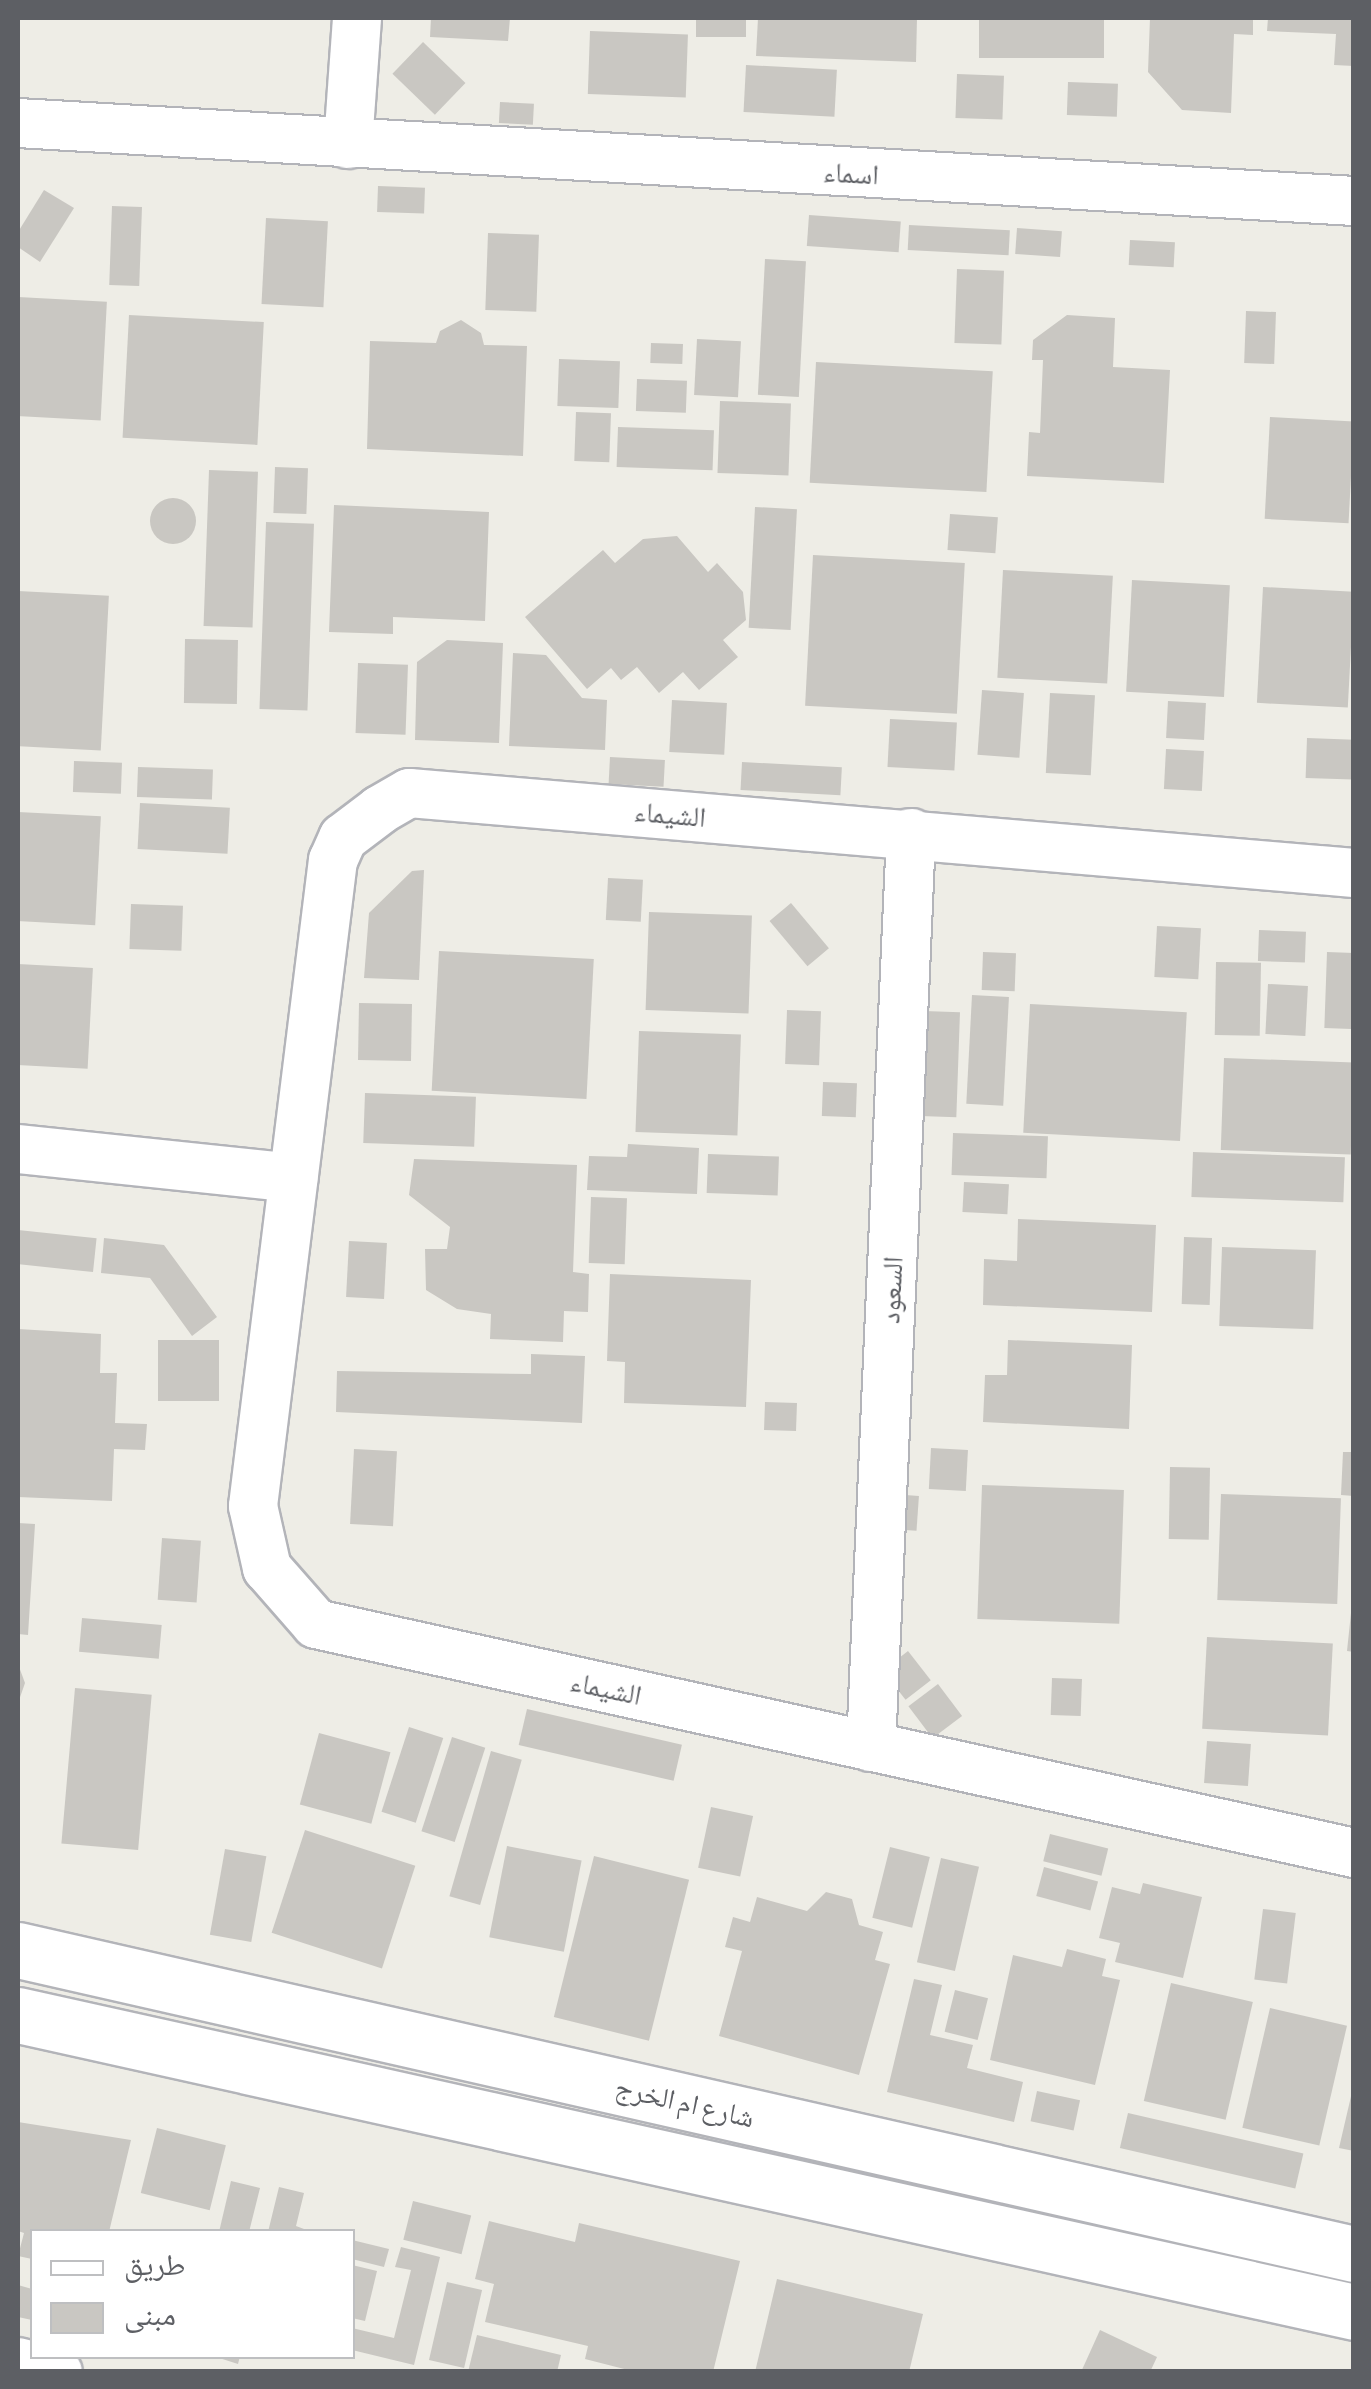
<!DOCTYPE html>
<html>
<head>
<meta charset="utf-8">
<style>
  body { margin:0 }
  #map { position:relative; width:1371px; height:2389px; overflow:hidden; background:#eeede6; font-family:"Asap Condensed","Noto Naskh Arabic",sans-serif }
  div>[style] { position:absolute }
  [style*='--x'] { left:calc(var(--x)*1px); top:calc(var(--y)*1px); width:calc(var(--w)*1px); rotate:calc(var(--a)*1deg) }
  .building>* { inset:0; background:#c9c7c2; transform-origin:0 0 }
  .round { border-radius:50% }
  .roads { filter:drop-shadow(2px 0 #b3b4b9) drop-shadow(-2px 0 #b3b4b9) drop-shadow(0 2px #b3b4b9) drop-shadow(0 -2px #b3b4b9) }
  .minor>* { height:48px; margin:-24px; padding:0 24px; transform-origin:24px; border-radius:24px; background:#fff }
  .tertiary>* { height:55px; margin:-27.5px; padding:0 27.5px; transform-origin:27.5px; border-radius:27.5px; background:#fff }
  span { translate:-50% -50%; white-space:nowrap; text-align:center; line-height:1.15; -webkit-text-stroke:8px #fff; paint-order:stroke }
  .street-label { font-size:28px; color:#5d5f64 }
  .frame { position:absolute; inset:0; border:20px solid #5d5f64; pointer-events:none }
  .legend { position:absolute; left:30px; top:2229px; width:325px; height:130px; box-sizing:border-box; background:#fff; border:2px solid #bebfc1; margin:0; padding:12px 18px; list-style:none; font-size:30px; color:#5d5f64 }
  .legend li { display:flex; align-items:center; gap:20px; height:50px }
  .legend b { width:50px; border:2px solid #bebfc1 }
</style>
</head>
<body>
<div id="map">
  <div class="building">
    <div style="clip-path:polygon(431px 18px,510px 18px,508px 41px,430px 37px)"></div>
    <div style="left:696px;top:18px;width:50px;height:19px"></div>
    <div style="clip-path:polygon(758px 18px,917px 18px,916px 62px,756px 56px)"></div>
    <div style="left:979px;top:18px;width:125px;height:40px"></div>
    <div style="clip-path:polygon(1150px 18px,1253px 18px,1253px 35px,1234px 34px,1231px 113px,1182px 110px,1148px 72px)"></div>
    <div style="clip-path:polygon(1268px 18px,1354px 18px,1354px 66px,1334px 65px,1336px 34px,1267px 31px)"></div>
    <div style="left:590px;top:31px;width:98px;height:63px;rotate:2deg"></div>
    <div style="left:423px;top:42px;width:59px;height:44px;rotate:44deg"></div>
    <div style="left:746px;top:65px;width:91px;height:47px;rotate:3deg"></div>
    <div style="left:957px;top:74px;width:47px;height:44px;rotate:2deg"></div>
    <div style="left:1068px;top:82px;width:50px;height:33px;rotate:2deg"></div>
    <div style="left:500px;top:102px;width:34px;height:21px;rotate:3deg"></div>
    <div style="left:378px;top:186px;width:47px;height:26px;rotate:2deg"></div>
    <div style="clip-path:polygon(44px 190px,74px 208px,40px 262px,18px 247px,18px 232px)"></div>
    <div style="left:112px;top:206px;width:30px;height:79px;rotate:2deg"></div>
    <div style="left:809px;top:215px;width:92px;height:31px;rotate:4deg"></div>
    <div style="left:266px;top:218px;width:62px;height:86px;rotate:3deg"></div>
    <div style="left:909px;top:225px;width:101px;height:25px;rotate:3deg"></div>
    <div style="left:1017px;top:228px;width:45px;height:26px;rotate:4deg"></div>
    <div style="left:488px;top:233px;width:51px;height:77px;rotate:2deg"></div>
    <div style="left:1130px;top:240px;width:45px;height:25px;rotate:3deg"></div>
    <div style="left:765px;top:259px;width:41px;height:136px;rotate:3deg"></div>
    <div style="left:957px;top:269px;width:47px;height:74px;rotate:2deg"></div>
    <div style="left:18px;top:297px;width:89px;height:119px;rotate:3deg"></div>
    <div style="left:1246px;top:311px;width:30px;height:52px;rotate:2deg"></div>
    <div style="left:129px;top:315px;width:135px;height:123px;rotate:3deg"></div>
    <div style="clip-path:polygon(1067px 315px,1115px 318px,1113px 367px,1170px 370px,1164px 483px,1027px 476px,1029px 432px,1040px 433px,1043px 360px,1032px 360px,1033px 340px)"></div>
    <div style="clip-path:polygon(461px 320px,481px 333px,484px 345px,527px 346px,523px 456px,367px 449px,370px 341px,436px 343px,440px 331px)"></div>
    <div style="left:697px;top:339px;width:44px;height:56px;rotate:3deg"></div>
    <div style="left:651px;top:343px;width:32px;height:20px;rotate:2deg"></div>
    <div style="left:559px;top:359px;width:61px;height:47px;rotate:2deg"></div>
    <div style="left:816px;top:362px;width:177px;height:121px;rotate:3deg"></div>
    <div style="left:637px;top:379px;width:50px;height:32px;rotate:2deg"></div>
    <div style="left:720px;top:401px;width:71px;height:72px;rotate:2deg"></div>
    <div style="left:576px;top:412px;width:35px;height:49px;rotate:2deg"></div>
    <div style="left:1270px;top:417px;width:84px;height:102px;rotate:3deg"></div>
    <div style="left:618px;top:427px;width:96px;height:40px;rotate:2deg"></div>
    <div style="left:275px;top:467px;width:33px;height:46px;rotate:2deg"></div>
    <div style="left:209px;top:470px;width:49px;height:156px;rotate:2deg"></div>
    <div class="round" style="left:150px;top:498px;width:46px;height:46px"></div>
    <div style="clip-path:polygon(334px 505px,489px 512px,485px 621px,393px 617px,393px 634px,329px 632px)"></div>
    <div style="left:755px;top:507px;width:42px;height:121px;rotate:3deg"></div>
    <div style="left:950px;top:514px;width:48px;height:36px;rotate:4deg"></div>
    <div style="left:266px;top:522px;width:48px;height:187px;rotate:2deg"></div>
    <div style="clip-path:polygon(677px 536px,708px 572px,717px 563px,743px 592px,746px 620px,723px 640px,738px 657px,699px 690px,683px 672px,659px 693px,637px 667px,621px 680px,611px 668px,587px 689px,525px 617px,603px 550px,615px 563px,643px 539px)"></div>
    <div style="left:813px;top:555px;width:152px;height:151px;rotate:3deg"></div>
    <div style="left:1003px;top:570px;width:110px;height:108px;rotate:3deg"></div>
    <div style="left:1132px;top:580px;width:98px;height:112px;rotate:3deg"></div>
    <div style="left:1263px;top:587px;width:91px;height:116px;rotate:3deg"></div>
    <div style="left:18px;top:591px;width:91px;height:155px;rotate:3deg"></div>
    <div style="left:185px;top:639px;width:53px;height:64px;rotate:1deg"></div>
    <div style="clip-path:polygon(447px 640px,503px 643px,499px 743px,415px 740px,417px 662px)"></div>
    <div style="clip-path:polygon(513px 653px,546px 655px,582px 698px,607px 700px,605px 750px,509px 746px)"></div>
    <div style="left:358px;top:663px;width:50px;height:70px;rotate:2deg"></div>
    <div style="left:982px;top:690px;width:42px;height:65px;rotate:4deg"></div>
    <div style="left:1050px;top:693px;width:45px;height:80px;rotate:3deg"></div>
    <div style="left:672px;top:700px;width:55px;height:52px;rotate:3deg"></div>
    <div style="left:1168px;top:701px;width:38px;height:37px;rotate:3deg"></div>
    <div style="left:890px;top:719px;width:67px;height:48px;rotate:3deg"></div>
    <div style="left:1307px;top:738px;width:47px;height:40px;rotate:2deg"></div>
    <div style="left:1166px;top:749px;width:38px;height:40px;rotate:3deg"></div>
    <div style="left:610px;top:757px;width:55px;height:27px;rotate:3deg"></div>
    <div style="left:74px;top:761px;width:48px;height:31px;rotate:2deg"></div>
    <div style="left:742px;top:762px;width:100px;height:28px;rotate:3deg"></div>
    <div style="left:138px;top:767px;width:75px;height:30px;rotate:2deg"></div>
    <div style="left:140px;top:803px;width:90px;height:46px;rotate:3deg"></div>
    <div style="left:18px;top:812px;width:83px;height:109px;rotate:3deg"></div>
    <div style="clip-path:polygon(424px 870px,419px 980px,364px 978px,369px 913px,412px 871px)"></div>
    <div style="left:608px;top:878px;width:35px;height:42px;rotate:3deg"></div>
    <div style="left:791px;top:903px;width:59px;height:28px;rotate:50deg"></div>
    <div style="left:131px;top:904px;width:52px;height:45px;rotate:2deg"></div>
    <div style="left:649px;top:912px;width:103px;height:98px;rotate:2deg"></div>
    <div style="left:1157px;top:926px;width:44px;height:51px;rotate:3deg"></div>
    <div style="left:1259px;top:930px;width:47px;height:31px;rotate:2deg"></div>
    <div style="left:439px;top:951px;width:155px;height:140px;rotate:3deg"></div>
    <div style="left:983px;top:952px;width:33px;height:38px;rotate:2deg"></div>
    <div style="left:1327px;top:952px;width:27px;height:76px;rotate:2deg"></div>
    <div style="left:1216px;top:962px;width:45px;height:73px;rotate:1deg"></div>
    <div style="left:18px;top:964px;width:75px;height:101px;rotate:3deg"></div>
    <div style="left:1268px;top:984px;width:40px;height:50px;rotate:3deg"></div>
    <div style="left:972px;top:995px;width:37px;height:109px;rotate:3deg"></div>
    <div style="left:359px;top:1003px;width:53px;height:57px;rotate:1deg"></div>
    <div style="left:1030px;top:1004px;width:157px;height:129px;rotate:3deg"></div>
    <div style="left:787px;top:1010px;width:34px;height:54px;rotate:2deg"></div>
    <div style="left:924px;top:1011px;width:36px;height:105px;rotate:2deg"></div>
    <div style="left:639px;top:1031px;width:102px;height:101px;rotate:2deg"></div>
    <div style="left:1224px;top:1058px;width:130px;height:92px;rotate:2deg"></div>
    <div style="left:823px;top:1082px;width:34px;height:34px;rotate:2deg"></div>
    <div style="left:365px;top:1093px;width:111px;height:50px;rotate:2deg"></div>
    <div style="left:953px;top:1133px;width:95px;height:42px;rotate:2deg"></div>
    <div style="clip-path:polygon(628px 1144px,699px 1148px,697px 1194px,587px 1190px,589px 1156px,627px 1157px)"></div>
    <div style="left:1193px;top:1152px;width:152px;height:45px;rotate:2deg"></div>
    <div style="left:708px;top:1154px;width:71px;height:39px;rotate:2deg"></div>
    <div style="clip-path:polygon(414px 1159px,577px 1165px,573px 1272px,589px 1274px,588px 1312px,564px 1311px,563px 1342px,490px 1339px,491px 1314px,457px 1309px,426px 1290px,425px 1249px,447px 1249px,450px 1227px,409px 1195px)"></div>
    <div style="left:964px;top:1182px;width:45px;height:30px;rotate:3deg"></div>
    <div style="left:591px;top:1197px;width:36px;height:66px;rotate:2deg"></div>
    <div style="clip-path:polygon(1018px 1219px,1156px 1225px,1152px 1312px,983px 1305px,984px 1259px,1017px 1261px)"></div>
    <div style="left:18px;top:1230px;width:79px;height:34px;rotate:6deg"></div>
    <div style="left:1184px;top:1237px;width:28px;height:67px;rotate:2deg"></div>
    <div style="clip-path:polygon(104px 1238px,164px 1245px,217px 1317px,192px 1336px,150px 1278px,101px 1273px)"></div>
    <div style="left:349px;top:1241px;width:38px;height:56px;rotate:3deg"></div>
    <div style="left:1222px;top:1247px;width:94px;height:79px;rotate:2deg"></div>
    <div style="clip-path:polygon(610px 1274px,751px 1280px,746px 1407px,624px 1403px,625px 1362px,607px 1361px)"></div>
    <div style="clip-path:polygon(18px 1329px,101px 1334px,100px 1373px,117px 1373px,115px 1423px,147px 1424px,145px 1450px,114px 1449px,112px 1501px,18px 1497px)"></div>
    <div style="left:158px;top:1340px;width:61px;height:61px"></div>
    <div style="clip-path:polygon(1008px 1340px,1132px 1345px,1129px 1429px,983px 1422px,985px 1375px,1007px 1375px)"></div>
    <div style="clip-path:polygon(531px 1354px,585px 1356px,582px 1423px,336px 1412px,337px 1371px,531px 1374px)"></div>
    <div style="left:765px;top:1402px;width:32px;height:28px;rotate:2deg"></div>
    <div style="left:931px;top:1448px;width:37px;height:41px;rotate:3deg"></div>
    <div style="left:354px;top:1449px;width:43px;height:75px;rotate:3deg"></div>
    <div style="clip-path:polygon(1343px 1452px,1354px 1452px,1354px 1496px,1341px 1495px)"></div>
    <div style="left:1170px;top:1467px;width:40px;height:72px;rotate:1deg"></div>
    <div style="left:982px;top:1485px;width:142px;height:134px;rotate:2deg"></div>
    <div style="left:892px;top:1494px;width:27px;height:35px;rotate:4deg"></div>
    <div style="left:1221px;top:1494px;width:120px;height:106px;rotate:2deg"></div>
    <div style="clip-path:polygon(18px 1523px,35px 1524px,28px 1635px,18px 1634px)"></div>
    <div style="left:162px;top:1538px;width:39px;height:62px;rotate:4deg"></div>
    <div style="clip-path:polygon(1351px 1613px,1354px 1613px,1354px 1652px,1347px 1651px)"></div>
    <div style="left:82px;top:1618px;width:80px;height:34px;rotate:5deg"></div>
    <div style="left:1207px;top:1637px;width:126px;height:92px;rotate:3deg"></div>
    <div style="left:908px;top:1651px;width:37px;height:32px;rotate:52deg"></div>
    <div style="clip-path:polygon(18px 1664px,25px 1683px,18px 1703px)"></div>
    <div style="left:1052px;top:1678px;width:30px;height:37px;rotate:2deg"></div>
    <div style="left:938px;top:1684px;width:40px;height:37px;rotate:53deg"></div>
    <div style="left:75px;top:1688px;width:77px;height:156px;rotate:5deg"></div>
    <div style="left:527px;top:1709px;width:159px;height:37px;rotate:13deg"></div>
    <div style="left:409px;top:1727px;width:36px;height:89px;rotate:18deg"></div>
    <div style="left:319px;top:1733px;width:74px;height:74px;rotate:15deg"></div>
    <div style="left:452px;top:1737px;width:35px;height:99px;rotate:18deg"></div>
    <div style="left:1207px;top:1741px;width:44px;height:42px;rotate:4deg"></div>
    <div style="left:491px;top:1751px;width:32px;height:151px;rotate:16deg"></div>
    <div style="left:711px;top:1807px;width:43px;height:62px;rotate:12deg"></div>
    <div style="left:305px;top:1830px;width:116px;height:108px;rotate:18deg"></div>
    <div style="left:1050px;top:1834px;width:60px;height:28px;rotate:14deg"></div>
    <div style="left:507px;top:1846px;width:76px;height:93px;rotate:11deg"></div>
    <div style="left:890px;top:1847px;width:41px;height:73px;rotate:14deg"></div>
    <div style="left:225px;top:1849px;width:42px;height:87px;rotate:10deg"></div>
    <div style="left:594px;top:1856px;width:98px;height:166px;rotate:14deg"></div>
    <div style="left:941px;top:1858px;width:39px;height:107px;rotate:13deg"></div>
    <div style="left:1044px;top:1867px;width:56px;height:30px;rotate:15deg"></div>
    <div style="clip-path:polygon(1143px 1883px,1202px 1897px,1183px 1978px,1115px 1962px,1120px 1943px,1099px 1938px,1112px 1887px,1140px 1894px)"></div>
    <div style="clip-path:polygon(826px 1892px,852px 1899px,859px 1925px,883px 1932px,875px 1960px,890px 1964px,859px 2075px,719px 2036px,742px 1951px,725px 1947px,733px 1917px,750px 1922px,757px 1897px,807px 1911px)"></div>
    <div style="left:1263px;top:1909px;width:33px;height:71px;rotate:7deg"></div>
    <div style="clip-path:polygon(1067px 1949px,1106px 1959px,1102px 1976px,1120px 1980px,1095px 2085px,990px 2060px,1013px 1955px,1062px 1967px)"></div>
    <div style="clip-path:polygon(914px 1979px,942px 1985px,930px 2035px,973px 2045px,967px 2068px,1023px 2082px,1014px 2122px,887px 2092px)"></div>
    <div style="left:1171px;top:1983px;width:84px;height:121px;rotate:13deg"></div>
    <div style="left:955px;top:1990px;width:34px;height:43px;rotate:14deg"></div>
    <div style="left:1270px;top:2008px;width:79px;height:123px;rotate:13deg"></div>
    <div style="left:1037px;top:2091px;width:44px;height:31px;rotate:12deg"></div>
    <div style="clip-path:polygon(1352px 2092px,1354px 2092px,1354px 2151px,1339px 2148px)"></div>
    <div style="left:1128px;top:2113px;width:180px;height:36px;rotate:13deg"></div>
    <div style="clip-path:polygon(18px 2122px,131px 2140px,109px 2232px,32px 2232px,32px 2259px,18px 2256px,24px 2233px,18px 2231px)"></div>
    <div style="left:157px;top:2128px;width:71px;height:67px;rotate:14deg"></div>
    <div style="clip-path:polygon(231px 2181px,260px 2188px,249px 2232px,219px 2232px)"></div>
    <div style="clip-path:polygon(279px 2187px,304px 2193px,296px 2226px,312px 2232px,268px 2232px)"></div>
    <div style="left:413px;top:2201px;width:60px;height:40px;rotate:14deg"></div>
    <div style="clip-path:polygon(489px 2221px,575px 2242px,579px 2223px,740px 2261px,713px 2372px,636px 2372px,585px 2359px,588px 2346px,485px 2322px,494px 2284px,475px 2279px)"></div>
    <div style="clip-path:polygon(352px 2240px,389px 2249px,384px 2267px,352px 2259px)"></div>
    <div style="clip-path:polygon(401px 2247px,440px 2257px,414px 2365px,352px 2350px,352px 2328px,394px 2338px,411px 2270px,395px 2267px)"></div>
    <div style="clip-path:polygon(352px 2265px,377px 2271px,365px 2321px,352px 2318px)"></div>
    <div style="clip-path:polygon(777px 2279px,923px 2314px,909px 2372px,755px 2372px)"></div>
    <div style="left:447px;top:2282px;width:36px;height:80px;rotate:13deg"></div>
    <div style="clip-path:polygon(18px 2285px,32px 2289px,32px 2320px,18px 2317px)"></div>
    <div style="clip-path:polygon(1100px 2330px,1157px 2357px,1150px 2372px,1081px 2372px)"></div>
    <div style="clip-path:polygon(477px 2335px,561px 2355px,557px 2372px,468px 2372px)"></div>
    <div style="clip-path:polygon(213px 2356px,240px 2356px,238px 2364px)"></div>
  </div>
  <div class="roads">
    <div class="minor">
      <div style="--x:18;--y:123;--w:1338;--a:3.34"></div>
      <div style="--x:348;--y:144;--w:126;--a:-85.9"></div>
      <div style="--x:1354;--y:873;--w:948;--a:-175.16"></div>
      <div style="--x:409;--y:793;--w:34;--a:150"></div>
      <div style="--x:380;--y:810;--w:46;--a:142.9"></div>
      <div style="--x:343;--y:838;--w:24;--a:114"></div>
      <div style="--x:333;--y:860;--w:651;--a:97.06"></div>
      <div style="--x:253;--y:1506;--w:64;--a:77.3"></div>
      <div style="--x:267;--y:1568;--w:74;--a:48.8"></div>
      <div style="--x:316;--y:1624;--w:1063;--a:12.44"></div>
      <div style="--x:18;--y:1149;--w:277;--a:6"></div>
      <div style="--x:871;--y:1747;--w:915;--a:-87.49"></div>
      <div style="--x:18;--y:2362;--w:41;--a:14"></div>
    </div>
    <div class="tertiary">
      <div style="--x:18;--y:1950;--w:1370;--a:12.82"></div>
      <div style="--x:18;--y:2015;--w:1369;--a:12.53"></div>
    </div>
  </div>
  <div class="street-label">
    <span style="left:851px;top:173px;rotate:3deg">اسماء</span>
    <span style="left:670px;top:814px;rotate:5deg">الشيماء</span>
    <span style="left:891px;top:1290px;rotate:-87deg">السعود</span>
    <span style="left:606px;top:1688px;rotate:12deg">الشيماء</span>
    <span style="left:685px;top:2102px;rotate:13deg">شارع ام الخرج</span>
  </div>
  <div class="frame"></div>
  <ul class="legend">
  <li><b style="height:12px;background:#fff"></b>طريق</li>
  <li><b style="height:28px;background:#c9c7c2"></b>مبنى</li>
  </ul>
</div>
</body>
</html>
